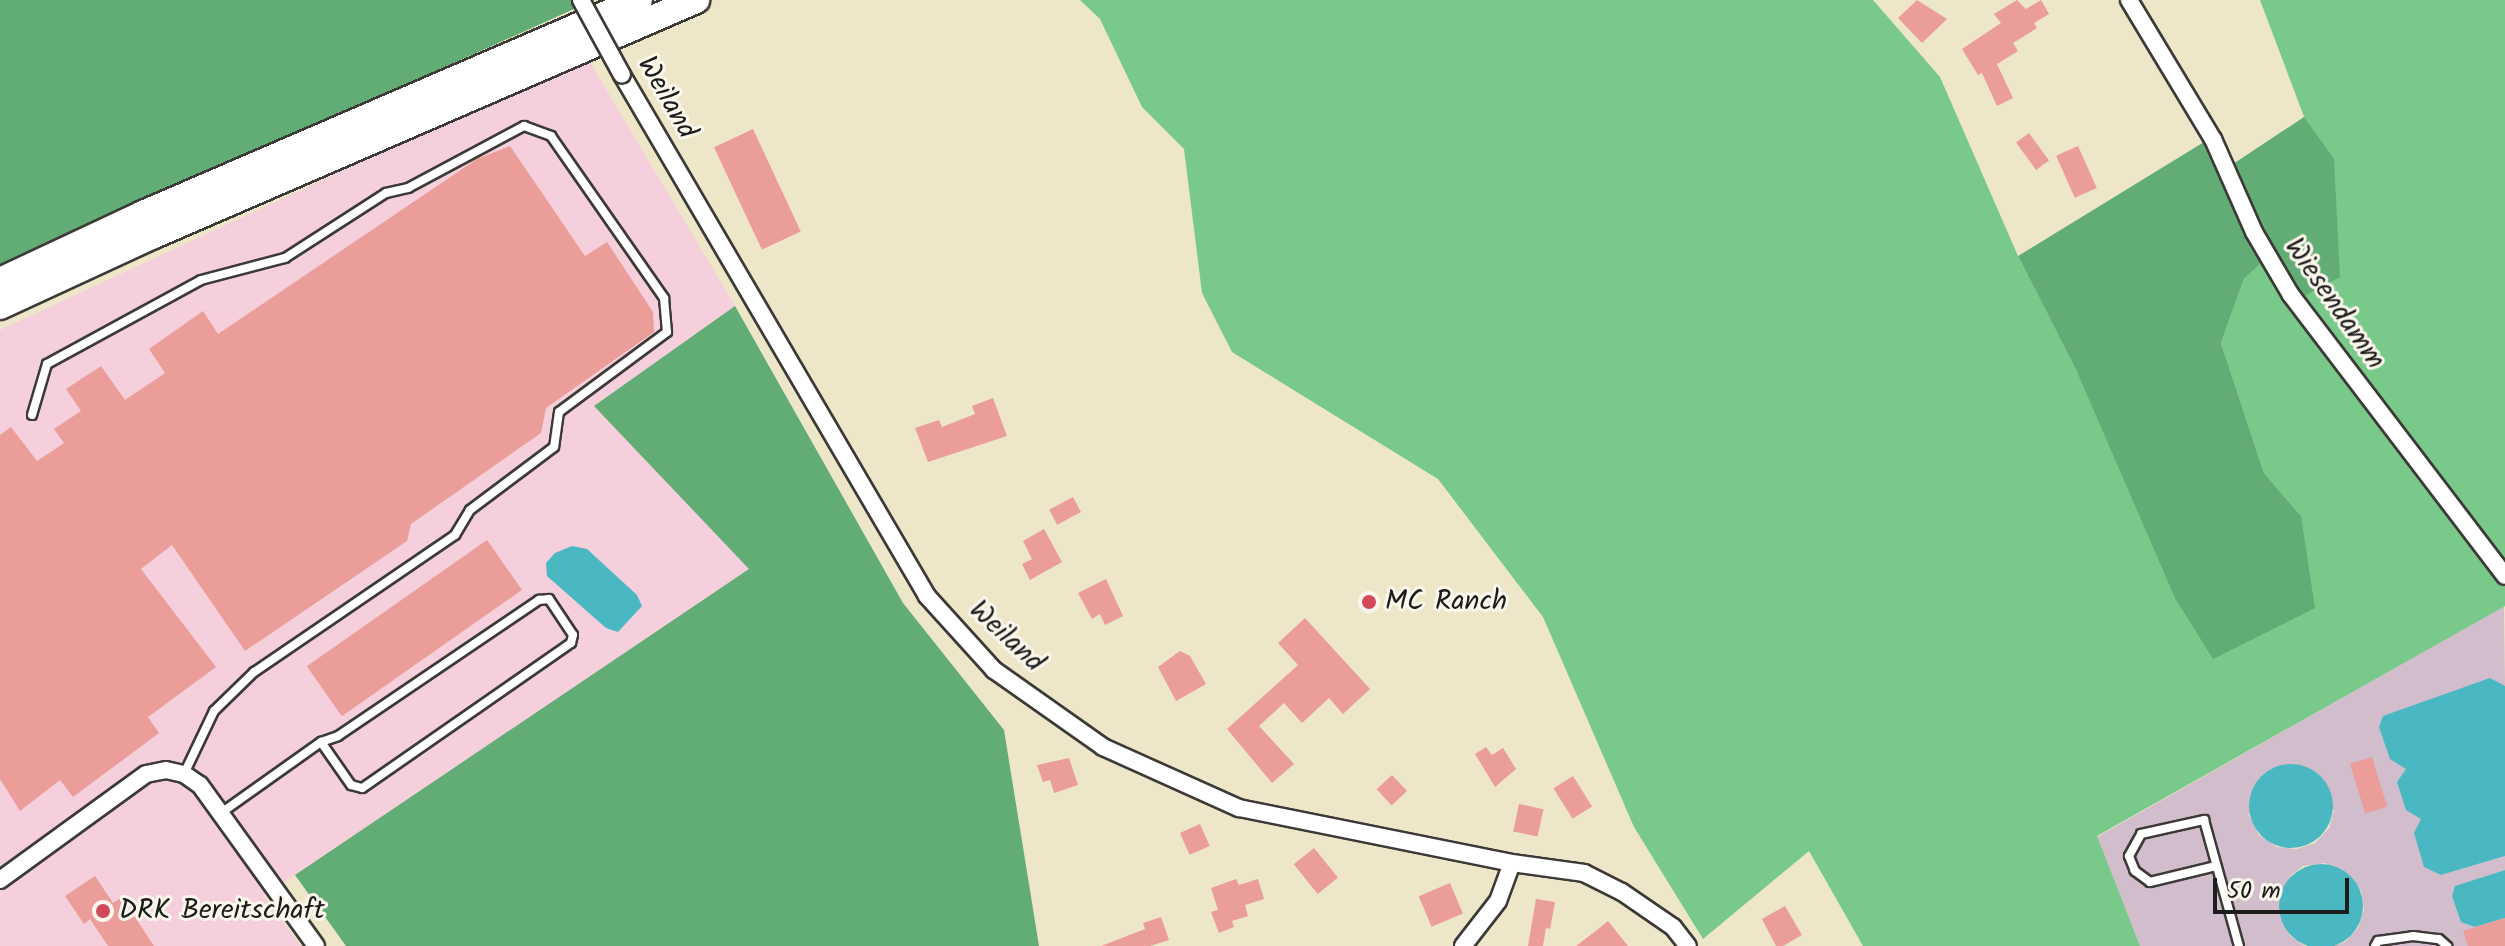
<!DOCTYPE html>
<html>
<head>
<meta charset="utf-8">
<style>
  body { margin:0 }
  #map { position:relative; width:2505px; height:946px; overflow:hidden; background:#eee6c8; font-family:Kalam,sans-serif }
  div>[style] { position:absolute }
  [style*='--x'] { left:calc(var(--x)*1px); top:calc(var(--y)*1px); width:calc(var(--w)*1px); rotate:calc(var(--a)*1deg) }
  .built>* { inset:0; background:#f5cfdb }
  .industrial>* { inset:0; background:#d1bdcc }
  .green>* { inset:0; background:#78c98a }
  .forest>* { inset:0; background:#62ad76 }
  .water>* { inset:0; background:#49b8c2 }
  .round { border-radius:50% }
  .building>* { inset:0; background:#eb9d99; transform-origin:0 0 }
  .roads { filter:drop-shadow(2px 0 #3c3a36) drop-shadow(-2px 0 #3c3a36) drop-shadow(0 2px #3c3a36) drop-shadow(0 -2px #3c3a36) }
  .service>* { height:8px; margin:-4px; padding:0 4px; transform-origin:4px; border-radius:4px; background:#fff }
  .minor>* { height:16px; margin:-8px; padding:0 8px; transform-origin:8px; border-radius:8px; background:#fff }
  .trunk>* { height:26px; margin:-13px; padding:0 13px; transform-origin:13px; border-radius:13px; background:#fff }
  .bridges { filter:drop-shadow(2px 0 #3c3a36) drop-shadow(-2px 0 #3c3a36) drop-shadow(0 2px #3c3a36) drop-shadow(0 -2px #3c3a36) }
  .minor-bridge>* { height:16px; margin:-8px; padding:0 8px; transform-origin:8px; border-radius:8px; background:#fff }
  .dots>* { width:22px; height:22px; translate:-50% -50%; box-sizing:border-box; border:4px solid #fbf7ec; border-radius:50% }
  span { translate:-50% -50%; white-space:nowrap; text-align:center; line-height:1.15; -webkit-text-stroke:6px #fbf7ec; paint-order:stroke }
  .street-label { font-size:28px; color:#1c1c1c }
  .poi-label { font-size:28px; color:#1c1c1c }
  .left { translate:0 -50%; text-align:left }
  .scale { position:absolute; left:2213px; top:878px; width:136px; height:36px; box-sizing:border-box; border:4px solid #1c1c1c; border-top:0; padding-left:10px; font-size:24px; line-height:28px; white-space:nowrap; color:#1c1c1c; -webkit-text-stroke:6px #fbf7ec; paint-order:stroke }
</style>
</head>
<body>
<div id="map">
  <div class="built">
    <div style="clip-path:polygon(587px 57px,735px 306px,847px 504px,264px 896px,301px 946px,0 946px,0 330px)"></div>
  </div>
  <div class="industrial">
    <div style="clip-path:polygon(evenodd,2504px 606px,2505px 686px,2490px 679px,2406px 769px,2441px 875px,2505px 856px,2505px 870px,2456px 886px,2452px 896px,2462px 922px,2475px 927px,2505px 918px,2505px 946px,2334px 946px,2345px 942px,2358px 928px,2364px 909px,2361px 890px,2325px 863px,2303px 866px,2290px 876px,2289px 935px,2305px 946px,2140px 946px,2097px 837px,2504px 606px,2334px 810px,2329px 828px,2315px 843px,2297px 849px,2277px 847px,2259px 835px,2248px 813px,2334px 810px)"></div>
  </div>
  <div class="green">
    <div style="clip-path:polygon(1080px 0,1873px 0,1940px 77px,2018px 256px,2078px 374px,2301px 516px,2264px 473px,2221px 343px,2244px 279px,2260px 264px,2306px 122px,2260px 0,2505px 0,2505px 606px,2097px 836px,2140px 946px,1863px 946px,1809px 851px,1703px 939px,1634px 827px,1543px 617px,1438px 479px,1232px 352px,1202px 293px,1184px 149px,1142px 107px,1100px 19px)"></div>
  </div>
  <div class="forest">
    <div style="clip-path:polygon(0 0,594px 0,0 267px)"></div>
    <div style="clip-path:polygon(2304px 117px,2334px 159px,2340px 277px,2286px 306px,2260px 264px,2244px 279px,2221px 343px,2264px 473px,2301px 516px,2315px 608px,2213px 659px,2175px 598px,2078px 374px,2018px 256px,2204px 142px,2233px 164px)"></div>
    <div style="clip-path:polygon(735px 306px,903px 603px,1004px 730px,1039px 946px,346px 946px,295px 875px,749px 569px,594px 406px)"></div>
  </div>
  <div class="water">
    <div style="clip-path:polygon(572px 546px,587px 549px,637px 595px,642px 606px,618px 632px,606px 628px,547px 576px,546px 563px,555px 553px)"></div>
    <div style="clip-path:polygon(2490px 678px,2505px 686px,2505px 856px,2441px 875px,2424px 867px,2414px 833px,2421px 819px,2406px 810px,2397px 782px,2406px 769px,2390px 759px,2379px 727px,2383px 716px)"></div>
    <div class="round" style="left:2249px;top:764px;width:84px;height:84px"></div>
    <div class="round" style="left:2279px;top:864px;width:84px;height:84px"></div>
    <div style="clip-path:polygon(2505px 870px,2505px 918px,2475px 927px,2461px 922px,2452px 896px,2455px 886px)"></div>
  </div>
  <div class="building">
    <div style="clip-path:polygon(1917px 0,1947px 19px,1922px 43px,1898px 18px)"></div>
    <div style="clip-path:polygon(2017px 0,2026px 9px,2041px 0,2049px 14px,2034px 23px,2037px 28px,2013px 43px,2018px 51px,1997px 64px,2013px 98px,1997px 106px,1982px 73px,1978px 75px,1962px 49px,2001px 23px,1994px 14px)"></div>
    <div style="left:753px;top:129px;width:113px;height:43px;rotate:65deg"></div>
    <div style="left:2029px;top:133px;width:34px;height:16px;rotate:54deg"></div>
    <div style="clip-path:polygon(510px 146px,585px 256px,607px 242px,653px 312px,654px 332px,546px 408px,541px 433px,411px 524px,407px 541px,245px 651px,172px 545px,141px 569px,216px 667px,148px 717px,159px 733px,73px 797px,60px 780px,20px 811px,0 779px,0 435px,11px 427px,37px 461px,64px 443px,54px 429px,81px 411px,66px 389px,101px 366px,125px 400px,165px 373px,149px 349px,203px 311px,218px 334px,477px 159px)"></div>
    <div style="left:2078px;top:146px;width:46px;height:24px;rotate:66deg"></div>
    <div style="clip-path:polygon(993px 398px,1007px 436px,928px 462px,915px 428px,939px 420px,942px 427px,975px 414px,972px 406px)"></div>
    <div style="left:1073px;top:497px;width:17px;height:27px;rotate:62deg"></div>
    <div style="clip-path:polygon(1044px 529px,1062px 562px,1030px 580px,1022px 564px,1032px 559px,1023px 541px)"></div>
    <div style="left:487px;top:540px;width:61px;height:220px;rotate:55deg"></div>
    <div style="clip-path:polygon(1106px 579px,1123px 616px,1105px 625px,1100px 614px,1092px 619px,1078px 593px)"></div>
    <div style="clip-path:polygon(1305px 618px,1370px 689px,1343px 714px,1329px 698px,1302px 723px,1284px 703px,1259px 726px,1294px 764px,1272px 783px,1227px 729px,1298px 665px,1278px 643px)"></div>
    <div style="clip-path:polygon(1180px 651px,1190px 656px,1206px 684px,1176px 701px,1158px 667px)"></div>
    <div style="clip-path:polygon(1486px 747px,1492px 755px,1503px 748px,1516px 769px,1495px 787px,1475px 754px)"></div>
    <div style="left:2372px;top:757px;width:52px;height:23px;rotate:73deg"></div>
    <div style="clip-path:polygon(1069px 758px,1078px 785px,1054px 793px,1050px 780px,1043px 782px,1037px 765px)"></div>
    <div style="left:1392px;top:775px;width:22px;height:21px;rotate:47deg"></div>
    <div style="left:1573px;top:776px;width:36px;height:23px;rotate:58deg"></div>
    <div style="left:1519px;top:804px;width:25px;height:28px;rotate:12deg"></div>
    <div style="left:1200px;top:824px;width:24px;height:22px;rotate:66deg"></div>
    <div style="left:1314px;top:848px;width:38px;height:26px;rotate:51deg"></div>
    <div style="clip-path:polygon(95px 876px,113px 903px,122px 897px,154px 946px,108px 946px,90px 919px,84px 924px,65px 896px)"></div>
    <div style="clip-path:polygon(1236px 879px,1239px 885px,1258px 879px,1264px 899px,1245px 905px,1248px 916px,1232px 921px,1234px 927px,1219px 933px,1211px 912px,1218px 910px,1211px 888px)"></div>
    <div style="left:1450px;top:883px;width:33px;height:34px;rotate:67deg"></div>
    <div style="clip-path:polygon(1536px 899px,1555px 902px,1550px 929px,1546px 928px,1543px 946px,1528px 946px)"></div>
    <div style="clip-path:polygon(1785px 906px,1802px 935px,1783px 946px,1776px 946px,1762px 919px)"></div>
    <div style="clip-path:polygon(1161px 917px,1169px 940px,1150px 946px,1101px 946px,1145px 929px,1143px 923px)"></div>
    <div style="clip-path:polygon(2505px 918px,2505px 946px,2468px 946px,2463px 931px)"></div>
    <div style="clip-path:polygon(1608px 921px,1628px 946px,1576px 946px,1597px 930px)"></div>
  </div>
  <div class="roads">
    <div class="service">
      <div style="--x:32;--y:415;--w:53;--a:-73.6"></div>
      <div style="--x:47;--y:364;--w:175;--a:-28.6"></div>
      <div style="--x:201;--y:280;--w:87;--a:-14.7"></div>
      <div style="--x:285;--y:258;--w:120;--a:-32.8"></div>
      <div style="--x:386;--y:193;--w:23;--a:-13"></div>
      <div style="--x:408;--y:188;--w:132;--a:-28.1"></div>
      <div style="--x:524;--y:126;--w:29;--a:20"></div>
      <div style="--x:551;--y:136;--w:198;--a:55.1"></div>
      <div style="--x:664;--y:298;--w:34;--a:85"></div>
      <div style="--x:667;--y:332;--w:134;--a:143.5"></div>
      <div style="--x:559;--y:412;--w:35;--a:98"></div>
      <div style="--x:554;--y:447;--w:105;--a:143.1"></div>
      <div style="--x:470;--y:510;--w:29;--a:121"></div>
      <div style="--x:455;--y:535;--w:243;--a:145.7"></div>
      <div style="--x:254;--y:672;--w:56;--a:135.7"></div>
      <div style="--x:214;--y:711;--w:70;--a:115.5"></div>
      <div style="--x:221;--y:813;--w:123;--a:-35.4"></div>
      <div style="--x:321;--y:742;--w:18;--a:-19"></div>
      <div style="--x:338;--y:736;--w:243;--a:-34.1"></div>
      <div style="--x:539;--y:600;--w:10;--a:-6"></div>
      <div style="--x:549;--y:599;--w:43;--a:56.3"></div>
      <div style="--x:573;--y:635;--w:8;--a:104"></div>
      <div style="--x:571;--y:643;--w:254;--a:145.2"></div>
      <div style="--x:362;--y:788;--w:11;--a:-165"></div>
      <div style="--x:351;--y:785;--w:52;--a:-124.9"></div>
      <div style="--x:2216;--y:866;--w:68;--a:166.4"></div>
      <div style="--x:2150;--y:882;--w:19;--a:-144"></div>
      <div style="--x:2135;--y:871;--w:16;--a:-112"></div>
      <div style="--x:2129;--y:856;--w:25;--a:-61"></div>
      <div style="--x:2141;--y:834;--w:65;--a:-12.5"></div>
      <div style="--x:2204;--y:820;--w:131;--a:74.5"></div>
      <div style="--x:2375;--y:946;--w:6;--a:-59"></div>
      <div style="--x:2378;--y:941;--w:35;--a:-8"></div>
      <div style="--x:2413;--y:936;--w:26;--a:7"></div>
      <div style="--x:2439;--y:939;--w:11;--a:41"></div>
    </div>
    <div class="minor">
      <div style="--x:2129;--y:0;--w:162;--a:58.9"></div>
      <div style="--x:2213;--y:139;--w:102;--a:66.2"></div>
      <div style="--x:2254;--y:232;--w:73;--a:59.6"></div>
      <div style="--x:2291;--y:295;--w:353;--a:52.7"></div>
      <div style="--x:622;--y:75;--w:604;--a:59.65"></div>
      <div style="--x:927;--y:596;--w:100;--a:47.8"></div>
      <div style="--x:994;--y:670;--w:133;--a:35.2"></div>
      <div style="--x:1103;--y:747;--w:149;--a:24.2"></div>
      <div style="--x:1239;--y:808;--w:278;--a:11.4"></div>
      <div style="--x:1512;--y:863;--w:73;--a:7.9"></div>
      <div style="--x:1584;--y:873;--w:42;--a:26.6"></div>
      <div style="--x:1622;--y:892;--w:62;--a:34.5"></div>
      <div style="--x:1673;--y:927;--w:24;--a:52"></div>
      <div style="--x:0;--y:880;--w:180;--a:-36"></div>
      <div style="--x:146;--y:774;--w:20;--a:-11"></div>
      <div style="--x:166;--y:770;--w:18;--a:13"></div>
      <div style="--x:184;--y:774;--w:19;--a:35"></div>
      <div style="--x:200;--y:785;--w:198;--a:54.2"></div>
      <div style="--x:1463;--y:946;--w:57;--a:-52.1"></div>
      <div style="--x:1498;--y:901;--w:40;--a:-69.8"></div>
    </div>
    <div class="trunk">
      <div style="--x:0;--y:281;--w:158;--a:-25.1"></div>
      <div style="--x:143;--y:214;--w:540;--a:-23.34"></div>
      <div style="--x:0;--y:306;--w:170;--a:-24.8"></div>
      <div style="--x:154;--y:235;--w:591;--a:-23.44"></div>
    </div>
  </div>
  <div class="bridges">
    <div class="minor-bridge">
      <div style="--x:581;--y:0;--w:85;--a:61.3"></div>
    </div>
  </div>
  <div class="dots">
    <div style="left:1369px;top:602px;background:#d1495b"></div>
    <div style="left:103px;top:911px;background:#d1495b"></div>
  </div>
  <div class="street-label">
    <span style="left:666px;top:98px;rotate:60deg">Weiland</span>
    <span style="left:2334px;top:304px;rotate:55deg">Wiesendamm</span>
    <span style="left:1006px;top:637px;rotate:43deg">Weiland</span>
  </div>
  <div class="poi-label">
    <span class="left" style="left:1385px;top:602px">MC Ranch</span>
    <span class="left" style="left:119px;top:911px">DRK Bereitschaft</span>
  </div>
  <div class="scale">50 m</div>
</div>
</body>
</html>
